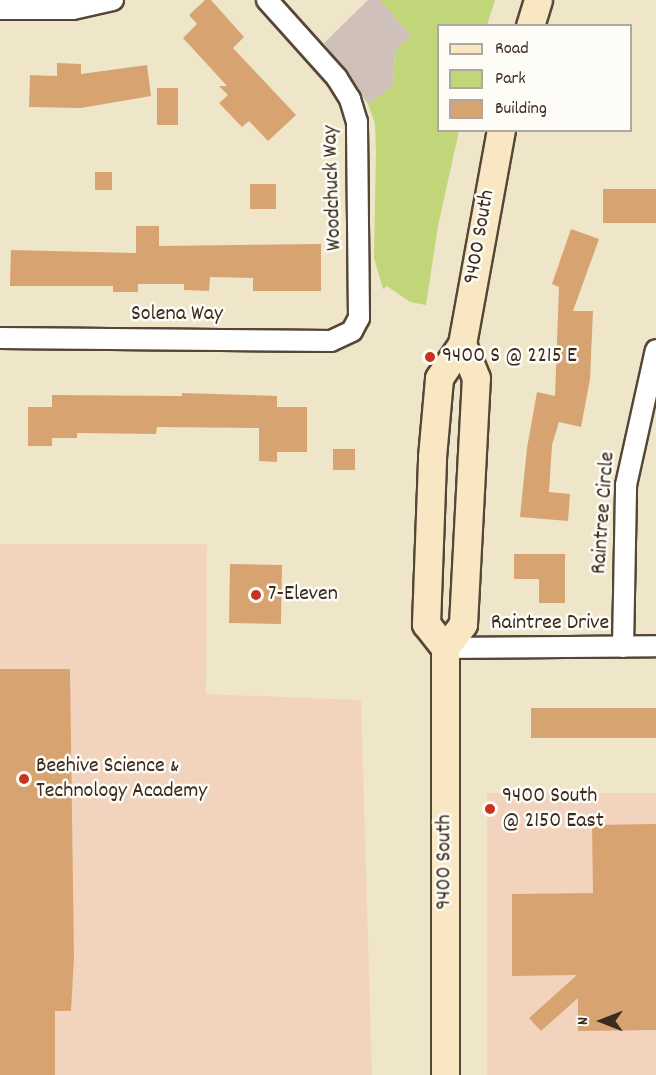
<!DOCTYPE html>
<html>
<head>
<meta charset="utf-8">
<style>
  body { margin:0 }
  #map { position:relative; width:656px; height:1075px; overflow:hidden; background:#efe6c9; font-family:Dekko,sans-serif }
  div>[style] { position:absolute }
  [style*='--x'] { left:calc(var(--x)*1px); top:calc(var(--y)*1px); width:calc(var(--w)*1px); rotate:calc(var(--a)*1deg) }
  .built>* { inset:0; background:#f2d4be; transform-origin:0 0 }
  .industrial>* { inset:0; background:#cfc0ba }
  .green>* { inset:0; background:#c1d679 }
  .building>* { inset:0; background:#d7a471; transform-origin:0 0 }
  .roads { filter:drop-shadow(2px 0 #564638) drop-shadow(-2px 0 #564638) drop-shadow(0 2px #564638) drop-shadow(0 -2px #564638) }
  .minor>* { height:20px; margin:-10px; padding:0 10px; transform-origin:10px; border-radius:10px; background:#fff }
  .secondary>* { height:27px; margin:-13.5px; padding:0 13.5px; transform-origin:13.5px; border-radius:13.5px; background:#f9e7c3 }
  .dots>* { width:16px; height:16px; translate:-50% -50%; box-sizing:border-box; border:3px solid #fdfcf7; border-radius:50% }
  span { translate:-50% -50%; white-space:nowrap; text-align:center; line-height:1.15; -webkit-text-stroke:5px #fdfcf7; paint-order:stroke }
  .street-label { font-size:22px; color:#3b2a1e }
  .poi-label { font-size:22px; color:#3b2a1e }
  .left { translate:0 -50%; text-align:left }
  .legend { position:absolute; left:437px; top:24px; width:195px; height:108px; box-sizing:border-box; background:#fdfcf7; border:2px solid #afa8a0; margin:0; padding:8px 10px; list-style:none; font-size:18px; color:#3b2a1e }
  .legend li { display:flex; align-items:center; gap:12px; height:30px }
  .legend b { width:30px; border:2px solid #afa8a0 }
  .north { position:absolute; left:572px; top:991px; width:60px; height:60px; -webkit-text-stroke:4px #fdfcf7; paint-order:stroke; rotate:270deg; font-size:16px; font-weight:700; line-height:24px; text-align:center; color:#3b2a1e }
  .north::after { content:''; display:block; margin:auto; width:21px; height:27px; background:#3b2a1e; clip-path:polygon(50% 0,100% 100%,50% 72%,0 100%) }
</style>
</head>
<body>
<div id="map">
  <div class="built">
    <div style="clip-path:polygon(0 544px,207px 544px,206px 694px,361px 700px,372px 1075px,0 1075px)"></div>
    <div style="left:487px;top:793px;width:169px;height:282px"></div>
  </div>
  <div class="industrial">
    <div style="clip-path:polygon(368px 0,380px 0,411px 35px,395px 52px,393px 86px,368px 104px,324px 43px)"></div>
  </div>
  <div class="green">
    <div style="clip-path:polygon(380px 0,495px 0,487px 25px,438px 26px,438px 130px,459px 131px,438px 226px,426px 305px,410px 302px,387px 286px,383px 289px,374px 258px,376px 152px,375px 124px,368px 104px,393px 86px,395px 52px,411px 35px)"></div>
  </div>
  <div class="building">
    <div style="clip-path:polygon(205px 0,211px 0,244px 37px,233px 48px,296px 115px,268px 141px,249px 121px,242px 127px,219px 103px,228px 95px,219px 86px,227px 86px,183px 38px,197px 24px,189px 15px)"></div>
    <div style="clip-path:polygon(57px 63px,81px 64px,81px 74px,147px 65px,151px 96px,81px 108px,29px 107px,30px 75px,57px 76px)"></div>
    <div style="left:157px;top:88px;width:21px;height:37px"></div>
    <div style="left:95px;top:172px;width:17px;height:18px"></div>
    <div style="left:250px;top:184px;width:26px;height:25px"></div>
    <div style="left:603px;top:189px;width:53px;height:34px"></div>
    <div style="clip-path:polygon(136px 226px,159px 226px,159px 246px,321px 244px,321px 291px,253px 291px,253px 278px,210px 277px,209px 291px,184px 290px,184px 284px,138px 284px,138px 292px,113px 292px,113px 286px,10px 286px,11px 250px,136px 253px)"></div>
    <div style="clip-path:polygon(571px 229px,599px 239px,573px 311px,593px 311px,590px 379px,581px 427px,559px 422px,552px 445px,549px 492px,570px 494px,568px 521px,520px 517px,527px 448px,537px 392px,555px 396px,559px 287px,552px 284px)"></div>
    <div style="clip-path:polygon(182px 393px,277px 396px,277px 407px,307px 407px,307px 452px,277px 452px,277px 462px,259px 461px,259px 428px,157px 427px,156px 434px,77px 433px,77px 438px,52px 438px,52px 446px,28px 446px,28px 407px,52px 407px,52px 395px,182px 396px)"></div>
    <div style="left:333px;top:449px;width:22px;height:21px"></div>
    <div style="clip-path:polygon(514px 554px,565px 554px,565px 603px,539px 603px,539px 579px,514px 579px)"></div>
    <div style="left:282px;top:565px;width:59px;height:52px;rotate:91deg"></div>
    <div style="clip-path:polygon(0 669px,70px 669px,74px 958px,71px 1011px,55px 1011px,55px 1075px,0 1075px)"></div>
    <div style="left:656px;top:708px;width:30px;height:125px;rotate:90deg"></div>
    <div style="clip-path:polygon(656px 824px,656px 1030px,578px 1031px,578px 998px,541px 1031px,529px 1018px,577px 975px,512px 976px,512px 894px,593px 893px,592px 825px)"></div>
  </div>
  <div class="roads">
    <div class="minor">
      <div style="--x:0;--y:9;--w:73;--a:0"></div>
      <div style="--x:73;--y:9;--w:41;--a:-12.7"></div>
      <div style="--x:0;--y:338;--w:331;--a:0.5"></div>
      <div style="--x:331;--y:341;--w:23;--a:-25"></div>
      <div style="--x:352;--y:331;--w:15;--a:-62"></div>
      <div style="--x:359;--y:318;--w:196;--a:-90.6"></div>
      <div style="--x:357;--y:122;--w:24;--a:-107"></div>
      <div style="--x:350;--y:99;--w:25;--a:-122"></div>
      <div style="--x:337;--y:78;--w:105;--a:-131.9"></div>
      <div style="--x:623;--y:647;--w:162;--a:-88.9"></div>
      <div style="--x:626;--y:485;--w:138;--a:-77.5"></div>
      <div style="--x:445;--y:648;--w:211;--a:-0.5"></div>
    </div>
    <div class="secondary">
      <div style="--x:530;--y:26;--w:27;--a:-73"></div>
      <div style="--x:445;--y:648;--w:30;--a:-53"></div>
      <div style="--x:463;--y:624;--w:246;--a:-87"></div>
      <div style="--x:476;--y:378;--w:37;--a:-112"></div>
      <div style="--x:445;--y:1075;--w:427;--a:-90"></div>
      <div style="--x:445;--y:648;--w:31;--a:-128"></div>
      <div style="--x:426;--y:624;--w:167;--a:-87.9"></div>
      <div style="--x:432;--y:457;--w:79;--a:-84.9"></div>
      <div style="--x:439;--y:378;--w:41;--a:-55.9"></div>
      <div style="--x:462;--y:344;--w:218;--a:-79.7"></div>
    </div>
  </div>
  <div class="dots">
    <div style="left:430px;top:357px;background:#c8321e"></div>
    <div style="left:256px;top:595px;background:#c8321e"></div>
    <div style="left:24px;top:779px;background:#c8321e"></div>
    <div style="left:490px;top:809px;background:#c8321e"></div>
  </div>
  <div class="street-label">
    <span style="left:333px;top:188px;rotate:-92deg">Woodchuck Way</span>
    <span style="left:480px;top:237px;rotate:-80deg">9400 South</span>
    <span style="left:177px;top:315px">Solena Way</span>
    <span style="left:604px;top:513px;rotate:-86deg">Raintree Circle</span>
    <span style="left:550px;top:624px">Raintree Drive</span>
    <span style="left:445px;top:862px;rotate:-90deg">9400 South</span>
  </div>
  <div class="poi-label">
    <span class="left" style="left:442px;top:357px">9400 S @ 2215 E</span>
    <span class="left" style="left:268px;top:595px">7-Eleven</span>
    <span class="left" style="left:36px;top:779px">Beehive Science &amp;<br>Technology Academy</span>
    <span class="left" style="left:502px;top:809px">9400 South<br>@ 2150 East</span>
  </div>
  <ul class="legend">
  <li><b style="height:8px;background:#f9e7c3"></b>Road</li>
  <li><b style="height:16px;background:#c1d679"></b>Park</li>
  <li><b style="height:16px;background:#d7a471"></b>Building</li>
  </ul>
  <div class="north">N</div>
</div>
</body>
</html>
